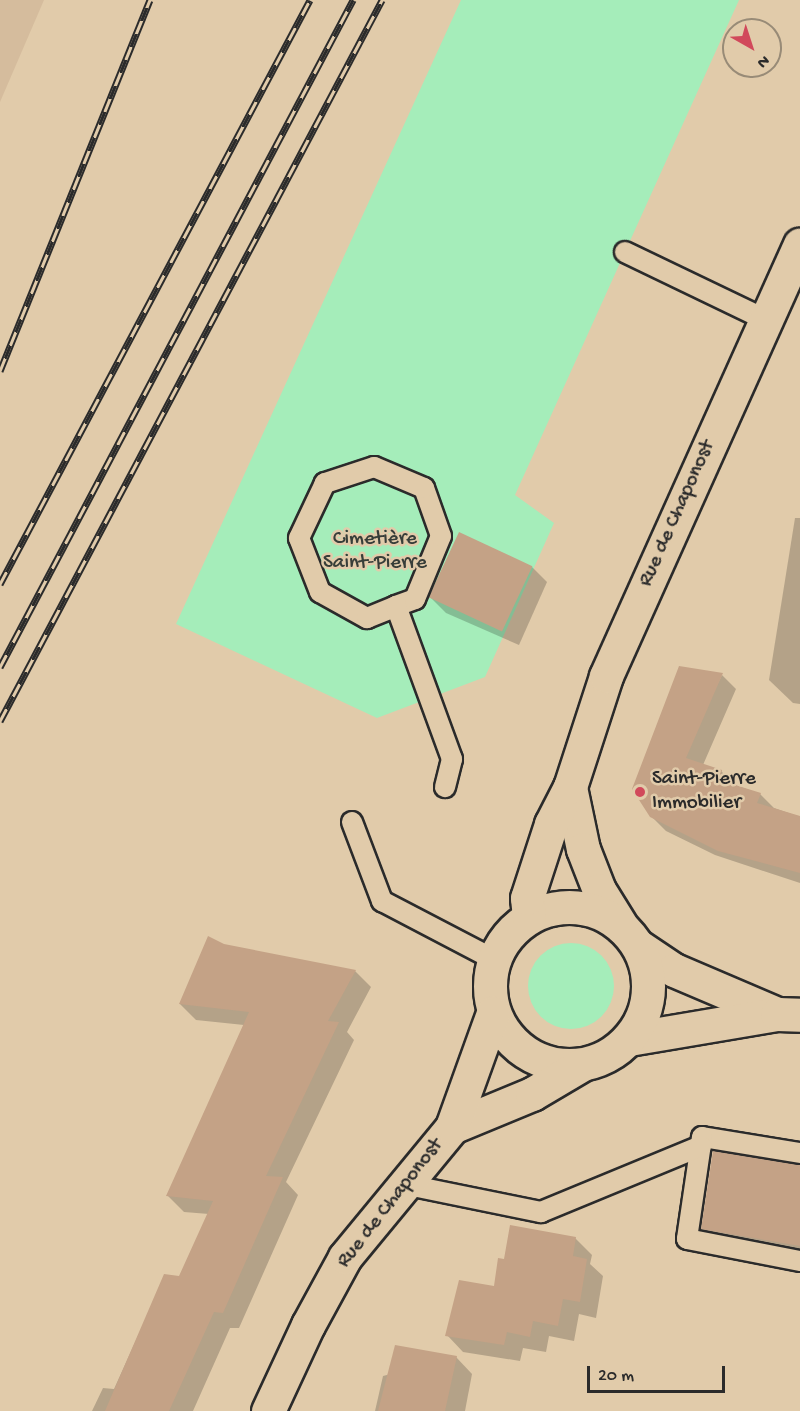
<!DOCTYPE html>
<html>
<head>
<meta charset="utf-8">
<style>
  body { margin:0 }
  #map { position:relative; width:800px; height:1411px; overflow:hidden; background:#e1cbaa; font-family:"Gochi Hand",sans-serif }
  div>[style] { position:absolute }
  [style*='--x'] { left:calc(var(--x)*1px); top:calc(var(--y)*1px); width:calc(var(--w)*1px); rotate:calc(var(--a)*1deg) }
  .built>* { inset:0; background:#d5bc9d }
  .green>* { inset:0; background:#a5edba }
  .round { border-radius:50% }
  .shadow>* { inset:0; background:#0003 }
  .building>* { inset:0; background:#c4a286; transform-origin:0 0 }
  .roads { filter:drop-shadow(2px 0 #2b2b2b) drop-shadow(-2px 0 #2b2b2b) drop-shadow(0 2px #2b2b2b) drop-shadow(0 -2px #2b2b2b) }
  .lane>* { height:20px; margin:-10px; padding:0 10px; transform-origin:10px; border-radius:10px; background:#e1cbaa }
  .street>* { height:33px; margin:-16.5px; padding:0 16.5px; transform-origin:16.5px; border-radius:16.5px; background:#e1cbaa }
  .secondary>* { height:33px; margin:-16.5px; padding:0 16.5px; transform-origin:16.5px; border-radius:16.5px; background:#e1cbaa }
  .secondary>.ring { margin:-16.5px; padding:0; box-sizing:content-box; background:none; border:33px solid #e1cbaa; border-radius:50% }
  .rail>* { height:7px; margin-top:-3.5px; transform-origin:0; background:repeating-linear-gradient(90deg,#e1cbaa 0 14px,#2b2b2b 0 28px); box-sizing:border-box; border-block:2px solid #2b2b2b }
  .dots>* { width:16px; height:16px; translate:-50% -50%; box-sizing:border-box; border:3px solid #e1cbaa; border-radius:50% }
  span { translate:-50% -50%; white-space:nowrap; text-align:center; line-height:1.15; -webkit-text-stroke:5px #e1cbaa; paint-order:stroke }
  .street-label { font-size:21px; color:#2b2b2b }
  .park-label { font-size:21px; color:#373e39 }
  .poi-label { font-size:21px; color:#2b2b2b }
  .left { translate:0 -50%; text-align:left }
  .north { position:absolute; left:722px; top:18px; width:60px; height:60px; box-sizing:border-box; background:#e1cbaa; border:2px solid #988b77; border-radius:50%; rotate:141deg; font-size:16px; font-weight:700; line-height:24px; text-align:center; color:#2b2b2b }
  .north::after { content:''; display:block; margin:auto; width:21px; height:27px; background:#d1495b; clip-path:polygon(50% 0,100% 100%,50% 72%,0 100%) }
  .scale { position:absolute; left:587px; top:1366px; width:138px; height:27px; box-sizing:border-box; border:3px solid #2b2b2b; border-top:0; padding-left:8px; font-size:18px; line-height:21px; white-space:nowrap; color:#2b2b2b; -webkit-text-stroke:4px #e1cbaa; paint-order:stroke }
</style>
</head>
<body>
<div id="map">
  <div class="built">
    <div style="clip-path:polygon(0 0,44px 0,0 102px)"></div>
  </div>
  <div class="green">
    <div style="clip-path:polygon(461px 0,739px 0,515px 495px,554px 523px,485px 677px,377px 718px,176px 624px)"></div>
    <div class="round" style="left:528px;top:943px;width:86px;height:86px"></div>
  </div>
  <div class="shadow">
    <div style="clip-path:polygon(795px 518px,800px 518px,800px 704px,793px 703px,769px 680px)"></div>
    <div style="clip-path:polygon(532px 567px,547px 582px,519px 645px,446px 613px,431px 598px)"></div>
    <div style="clip-path:polygon(722px 675px,736px 689px,703px 765px,721px 771px,735px 785px,760px 794px,774px 808px,800px 817px,800px 883px,715px 855px,666px 831px,651px 816px)"></div>
    <div style="clip-path:polygon(223px 945px,355px 971px,371px 987px,347px 1032px,354px 1040px,286px 1182px,298px 1195px,239px 1328px,230px 1328px,193px 1411px,92px 1411px,103px 1388px,114px 1389px,165px 1276px,180px 1277px,209px 1214px,184px 1212px,168px 1196px,244px 1025px,196px 1020px,180px 1004px)"></div>
    <div style="clip-path:polygon(800px 1166px,800px 1265px,725px 1252px,702px 1229px)"></div>
    <div style="clip-path:polygon(575px 1238px,592px 1255px,590px 1264px,603px 1276px,596px 1318px,579px 1314px,574px 1341px,549px 1336px,546px 1352px,523px 1348px,520px 1361px,463px 1352px,447px 1335px,495px 1288px,505px 1261px)"></div>
    <div style="clip-path:polygon(456px 1357px,472px 1374px,465px 1411px,375px 1411px,383px 1376px)"></div>
  </div>
  <div class="building">
    <div style="left:459px;top:532px;width:81px;height:72px;rotate:25deg"></div>
    <div style="clip-path:polygon(679px 666px,723px 673px,686px 758px,722px 770px,719px 780px,761px 793px,757px 803px,800px 816px,800px 873px,718px 851px,650px 817px,632px 789px)"></div>
    <div style="clip-path:polygon(208px 936px,224px 944px,356px 970px,328px 1021px,339px 1022px,266px 1176px,283px 1177px,223px 1313px,214px 1312px,169px 1411px,105px 1411px,164px 1274px,179px 1276px,213px 1201px,166px 1196px,249px 1012px,179px 1004px)"></div>
    <div style="clip-path:polygon(713px 1151px,800px 1165px,800px 1246px,701px 1229px)"></div>
    <div style="clip-path:polygon(510px 1225px,576px 1237px,573px 1256px,587px 1259px,580px 1302px,563px 1299px,558px 1326px,533px 1321px,530px 1337px,507px 1332px,504px 1345px,445px 1336px,459px 1280px,494px 1286px,498px 1258px,504px 1259px)"></div>
    <div style="clip-path:polygon(395px 1345px,457px 1356px,445px 1411px,378px 1411px)"></div>
  </div>
  <div class="roads">
    <div class="lane">
      <div style="--x:625;--y:252;--w:154;--a:25.7"></div>
      <div style="--x:396;--y:606;--w:20;--a:-20"></div>
      <div style="--x:415;--y:599;--w:68;--a:-67.6"></div>
      <div style="--x:441;--y:536;--w:51;--a:-109.5"></div>
      <div style="--x:424;--y:488;--w:54;--a:-157.2"></div>
      <div style="--x:374;--y:467;--w:52;--a:161.9"></div>
      <div style="--x:325;--y:483;--w:61;--a:115.3"></div>
      <div style="--x:299;--y:538;--w:58;--a:68.7"></div>
      <div style="--x:320;--y:592;--w:54;--a:29"></div>
      <div style="--x:367;--y:618;--w:31;--a:-22"></div>
      <div style="--x:396;--y:606;--w:163;--a:69.9"></div>
      <div style="--x:452;--y:759;--w:29;--a:104"></div>
      <div style="--x:352;--y:822;--w:85;--a:69.2"></div>
      <div style="--x:382;--y:901;--w:125;--a:27.6"></div>
      <div style="--x:800;--y:1153;--w:99;--a:-170.7"></div>
      <div style="--x:702;--y:1137;--w:103;--a:98.4"></div>
      <div style="--x:687;--y:1239;--w:115;--a:11"></div>
      <div style="--x:403;--y:1184;--w:141;--a:11.5"></div>
      <div style="--x:541;--y:1212;--w:173;--a:-22.4"></div>
    </div>
    <div class="street">
      <div style="--x:638;--y:946;--w:43;--a:33.7"></div>
      <div style="--x:674;--y:970;--w:112;--a:23.1"></div>
      <div style="--x:629;--y:1039;--w:150;--a:-9.6"></div>
      <div style="--x:777;--y:1014;--w:23;--a:2"></div>
    </div>
    <div class="secondary">
      <div style="--x:570;--y:787;--w:63;--a:78.2"></div>
      <div style="--x:583;--y:849;--w:44;--a:68.7"></div>
      <div style="--x:599;--y:890;--w:44;--a:58.1"></div>
      <div class="ring" style="left:490px;top:907px;width:125px;height:125px"></div>
      <div style="--x:529;--y:917;--w:19;--a:-96"></div>
      <div style="--x:527;--y:898;--w:78;--a:-72"></div>
      <div style="--x:551;--y:824;--w:42;--a:-62.8"></div>
      <div style="--x:570;--y:787;--w:117;--a:-72"></div>
      <div style="--x:606;--y:676;--w:473;--a:-65.8"></div>
      <div style="--x:452;--y:1127;--w:87;--a:-22.4"></div>
      <div style="--x:532;--y:1094;--w:57;--a:-30.6"></div>
      <div style="--x:268;--y:1411;--w:95;--a:-65.1"></div>
      <div style="--x:308;--y:1325;--w:77;--a:-61.4"></div>
      <div style="--x:345;--y:1257;--w:168;--a:-50.5"></div>
      <div style="--x:452;--y:1127;--w:121;--a:-70.2"></div>
    </div>
  </div>
  <div class="rail">
    <div style="--x:0;--y:371;--w:400;--a:-68"></div>
    <div style="--x:0;--y:584;--w:661;--a:-62.04"></div>
    <div style="--x:0;--y:667;--w:755;--a:-62.11"></div>
    <div style="--x:0;--y:721;--w:816;--a:-62.08"></div>
  </div>
  <div class="dots">
    <div style="left:640px;top:792px;background:#d1495b"></div>
  </div>
  <div class="street-label">
    <span style="left:678px;top:514px;rotate:-66deg">Rue de Chaponost</span>
    <span style="left:391px;top:1204px;rotate:-52deg">Rue de Chaponost</span>
  </div>
  <div class="park-label">
    <span style="left:375px;top:552px">Cimetière<br>Saint-Pierre</span>
  </div>
  <div class="poi-label">
    <span class="left" style="left:652px;top:792px">Saint-Pierre<br>Immobilier</span>
  </div>
  <div class="north">N</div>
  <div class="scale">20 m</div>
</div>
</body>
</html>
